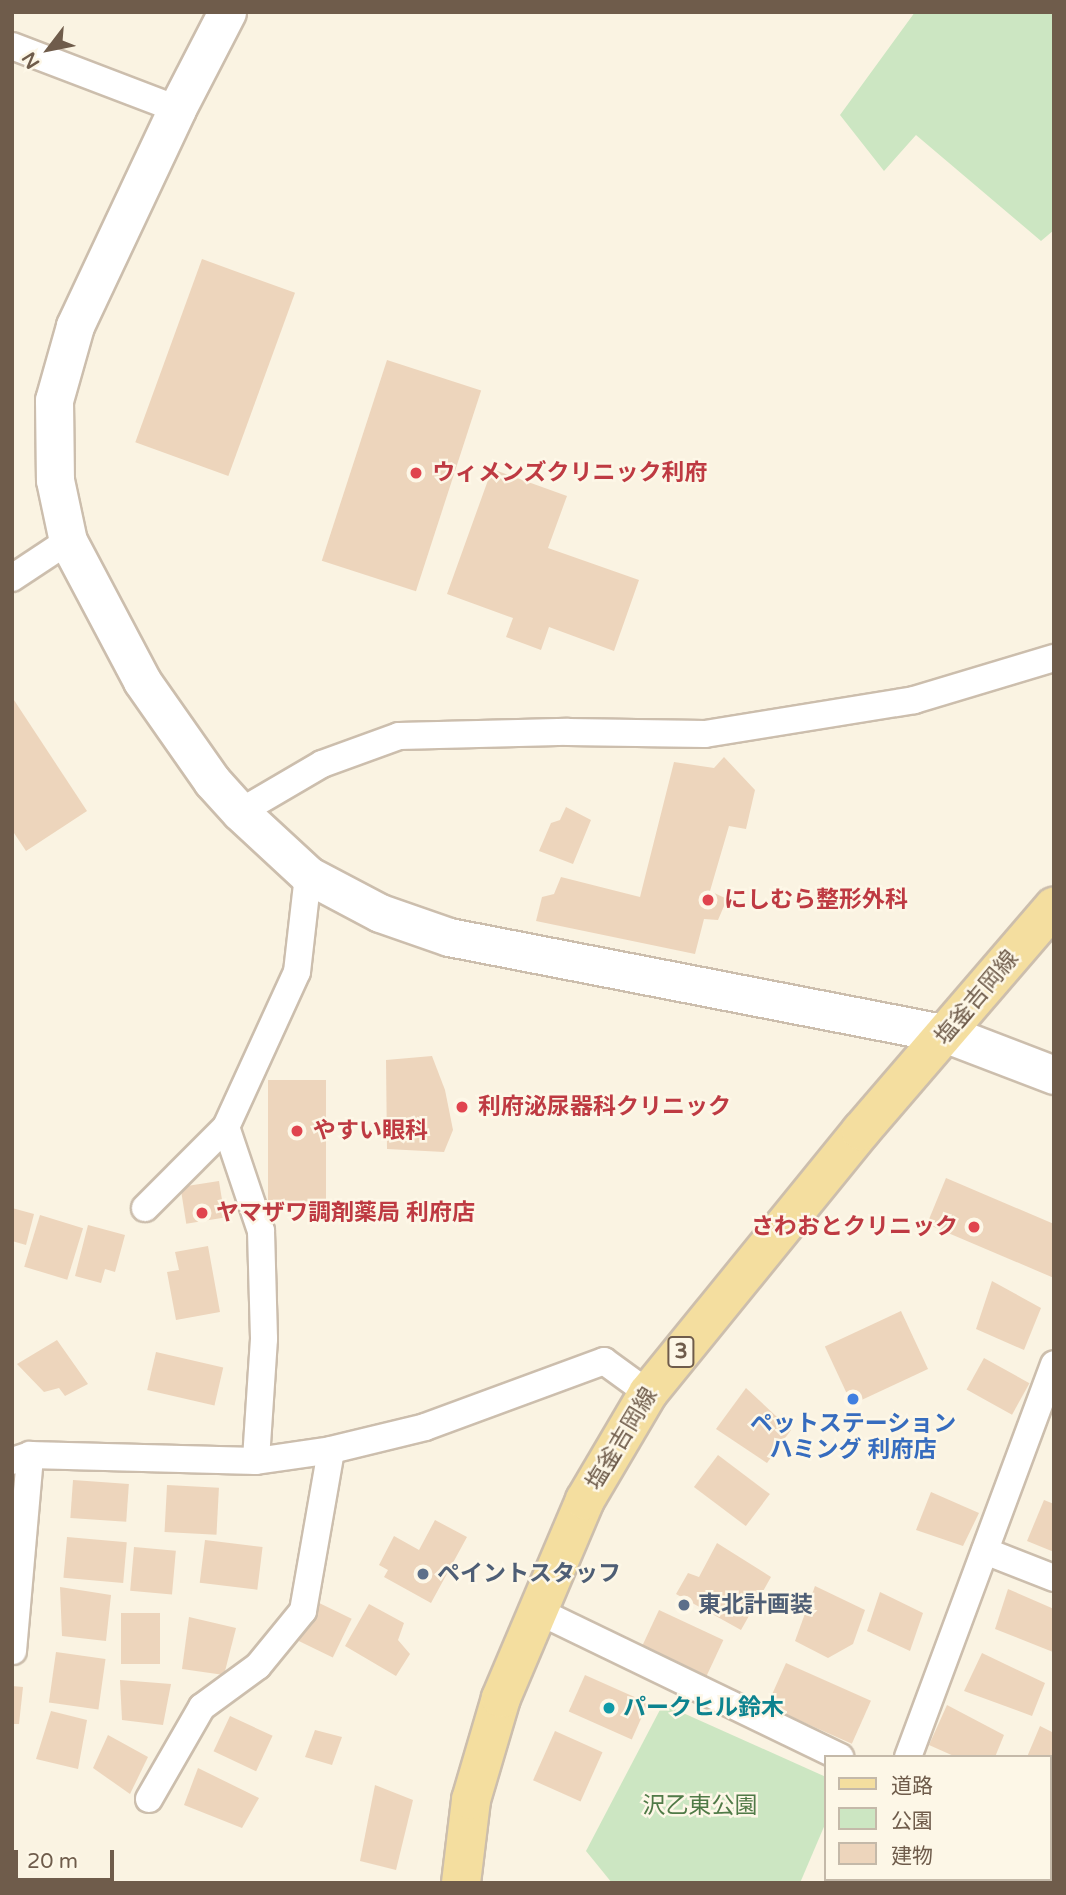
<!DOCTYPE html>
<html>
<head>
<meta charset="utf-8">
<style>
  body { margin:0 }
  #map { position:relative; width:1066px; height:1895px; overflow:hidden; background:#faf3e2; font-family:"Varela Round","Noto Sans JP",sans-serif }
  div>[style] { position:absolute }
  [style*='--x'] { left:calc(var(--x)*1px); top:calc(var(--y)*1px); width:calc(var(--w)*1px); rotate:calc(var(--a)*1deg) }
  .green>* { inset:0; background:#cce6c2 }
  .building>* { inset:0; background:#edd5bc; transform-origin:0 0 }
  .roads { filter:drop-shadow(2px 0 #ccbead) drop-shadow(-2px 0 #ccbead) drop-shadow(0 2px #ccbead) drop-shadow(0 -2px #ccbead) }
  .street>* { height:26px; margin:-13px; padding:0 13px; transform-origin:13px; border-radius:13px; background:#fff }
  .secondary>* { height:37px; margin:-18.5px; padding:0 18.5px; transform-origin:18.5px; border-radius:18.5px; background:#fff }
  .primary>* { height:38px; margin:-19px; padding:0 19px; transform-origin:19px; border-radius:19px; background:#f4de9f }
  .dots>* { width:19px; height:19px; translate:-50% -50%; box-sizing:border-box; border:4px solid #fdf7e7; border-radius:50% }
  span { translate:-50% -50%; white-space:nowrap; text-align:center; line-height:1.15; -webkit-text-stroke:5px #fdf7e7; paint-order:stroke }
  .shield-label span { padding:2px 5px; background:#fdf7e7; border:2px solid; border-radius:5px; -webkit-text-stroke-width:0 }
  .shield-label { font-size:21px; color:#6f5c4b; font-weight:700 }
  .health-label { font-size:23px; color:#be3a42; font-weight:700 }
  .left { translate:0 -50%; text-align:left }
  .right { translate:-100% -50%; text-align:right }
  .street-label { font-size:23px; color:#6f5c4b }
  .shop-label { font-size:23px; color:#366cbe; font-weight:700 }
  .service-label { font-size:23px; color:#4e5e75; font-weight:700 }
  .culture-label { font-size:23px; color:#0d838f; font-weight:700 }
  .park-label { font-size:23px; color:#507a47 }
  .frame { position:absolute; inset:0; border:14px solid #6f5c4b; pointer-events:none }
  .legend { position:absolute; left:824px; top:1755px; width:228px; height:126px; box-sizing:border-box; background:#fdf7e7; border:2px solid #c4b9a9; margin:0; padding:9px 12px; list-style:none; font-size:21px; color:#6f5c4b }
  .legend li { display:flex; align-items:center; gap:14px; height:35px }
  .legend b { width:35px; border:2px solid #c4b9a9 }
  .north { position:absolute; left:14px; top:14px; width:70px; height:70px; -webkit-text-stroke:5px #fdf7e7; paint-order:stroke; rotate:238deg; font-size:19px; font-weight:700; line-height:28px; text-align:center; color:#6f5c4b }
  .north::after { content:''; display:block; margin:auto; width:24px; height:32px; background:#6f5c4b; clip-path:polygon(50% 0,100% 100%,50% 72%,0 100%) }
  .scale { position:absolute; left:14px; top:1850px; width:100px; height:32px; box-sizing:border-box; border:4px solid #6f5c4b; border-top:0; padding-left:9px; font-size:21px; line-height:24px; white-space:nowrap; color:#6f5c4b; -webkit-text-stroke:5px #fdf7e7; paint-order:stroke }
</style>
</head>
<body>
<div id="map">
  <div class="green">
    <div style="clip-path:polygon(915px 12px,1054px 12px,1054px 230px,1041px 241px,916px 135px,884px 171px,840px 115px)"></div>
    <div style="clip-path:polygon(663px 1704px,826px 1777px,826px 1822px,800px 1883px,612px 1883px,586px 1851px)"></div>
  </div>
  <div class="building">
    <div style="left:202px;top:259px;width:99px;height:195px;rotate:20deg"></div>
    <div style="left:387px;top:360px;width:99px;height:211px;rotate:18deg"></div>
    <div style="clip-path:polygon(492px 469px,567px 496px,548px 548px,639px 580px,614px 651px,549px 627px,541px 650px,506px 637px,513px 618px,447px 594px)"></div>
    <div style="clip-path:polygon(12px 697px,87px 811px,26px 851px,12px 830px)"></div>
    <div style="clip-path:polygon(724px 757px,755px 790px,746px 829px,729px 826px,710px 891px,727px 899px,718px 920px,704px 919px,695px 954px,536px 921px,542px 897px,554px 894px,561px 877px,640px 897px,674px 762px,714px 768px)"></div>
    <div style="clip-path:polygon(566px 807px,591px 820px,573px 864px,539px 851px,551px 823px,560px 820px)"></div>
    <div style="clip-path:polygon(432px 1056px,445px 1090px,453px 1130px,444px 1152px,387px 1149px,386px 1060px)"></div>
    <div style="left:268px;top:1080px;width:58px;height:122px"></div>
    <div style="clip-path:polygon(946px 1178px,1054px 1224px,1054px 1278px,927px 1224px)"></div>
    <div style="left:219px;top:1181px;width:37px;height:39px;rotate:81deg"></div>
    <div style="clip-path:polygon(12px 1208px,34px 1214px,26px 1245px,12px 1241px)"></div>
    <div style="left:40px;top:1215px;width:45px;height:54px;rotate:17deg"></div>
    <div style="clip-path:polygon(88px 1225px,125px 1235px,115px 1272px,105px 1269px,101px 1283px,75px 1276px)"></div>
    <div style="clip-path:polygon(208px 1246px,220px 1312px,176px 1320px,167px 1272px,179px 1270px,175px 1252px)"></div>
    <div style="clip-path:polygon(992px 1281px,1041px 1308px,1024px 1350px,976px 1329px)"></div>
    <div style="left:901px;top:1311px;width:64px;height:84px;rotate:65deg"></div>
    <div style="clip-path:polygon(57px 1340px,88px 1384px,65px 1396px,59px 1388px,44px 1392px,17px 1364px)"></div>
    <div style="left:156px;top:1352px;width:69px;height:39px;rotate:13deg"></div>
    <div style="left:984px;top:1358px;width:52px;height:36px;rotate:29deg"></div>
    <div style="clip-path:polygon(746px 1388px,791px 1430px,767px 1463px,716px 1429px)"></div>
    <div style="left:718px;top:1455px;width:65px;height:40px;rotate:37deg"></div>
    <div style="left:73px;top:1480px;width:56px;height:38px;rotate:4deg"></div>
    <div style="left:167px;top:1485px;width:52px;height:47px;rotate:3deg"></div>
    <div style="clip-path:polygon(931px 1492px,979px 1513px,963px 1546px,916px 1530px)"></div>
    <div style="clip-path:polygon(1044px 1500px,1054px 1504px,1054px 1552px,1027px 1541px)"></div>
    <div style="clip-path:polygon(435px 1520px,467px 1537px,431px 1603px,384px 1577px,388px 1570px,379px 1565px,394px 1536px,419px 1550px)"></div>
    <div style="left:67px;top:1537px;width:60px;height:41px;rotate:5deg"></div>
    <div style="left:205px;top:1540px;width:58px;height:43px;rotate:7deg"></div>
    <div style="clip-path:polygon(717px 1543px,771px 1577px,741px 1630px,676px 1594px,688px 1573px,699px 1577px)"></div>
    <div style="left:134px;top:1547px;width:42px;height:44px;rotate:5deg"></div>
    <div style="clip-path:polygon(815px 1586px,865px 1610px,853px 1644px,828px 1658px,795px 1641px)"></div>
    <div style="clip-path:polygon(60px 1587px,111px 1595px,106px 1641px,62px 1636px)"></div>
    <div style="clip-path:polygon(1008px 1589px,1054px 1609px,1053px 1652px,995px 1629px)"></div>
    <div style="clip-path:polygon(880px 1592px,923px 1613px,910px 1651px,867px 1631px)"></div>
    <div style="left:313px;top:1600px;width:43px;height:43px;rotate:26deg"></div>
    <div style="clip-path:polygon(369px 1604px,404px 1623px,398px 1640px,410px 1654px,396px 1676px,345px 1646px)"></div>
    <div style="left:659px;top:1610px;width:71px;height:42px;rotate:25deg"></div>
    <div style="left:121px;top:1613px;width:39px;height:51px"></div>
    <div style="clip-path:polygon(189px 1617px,236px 1628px,224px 1675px,182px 1669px)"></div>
    <div style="left:56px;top:1652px;width:50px;height:51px;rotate:8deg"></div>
    <div style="clip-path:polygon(982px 1653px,1045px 1683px,1032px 1716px,964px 1691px)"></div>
    <div style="left:786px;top:1663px;width:93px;height:47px;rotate:24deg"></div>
    <div style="left:585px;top:1675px;width:69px;height:40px;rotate:24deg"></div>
    <div style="clip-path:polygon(120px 1680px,171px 1684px,163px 1725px,122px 1720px)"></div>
    <div style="clip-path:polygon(12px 1686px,23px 1687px,19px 1724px,12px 1724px)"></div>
    <div style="clip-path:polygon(947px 1705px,1004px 1735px,995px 1757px,956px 1757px,929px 1745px)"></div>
    <div style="clip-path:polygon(51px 1711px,87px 1720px,78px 1769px,36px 1759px)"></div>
    <div style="left:230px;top:1716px;width:47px;height:39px;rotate:25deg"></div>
    <div style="clip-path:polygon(1040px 1726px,1054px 1733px,1054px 1786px,1050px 1784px,1050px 1757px,1027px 1757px)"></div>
    <div style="clip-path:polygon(315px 1730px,342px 1737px,332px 1765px,305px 1757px)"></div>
    <div style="left:555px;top:1731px;width:52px;height:54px;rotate:24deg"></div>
    <div style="clip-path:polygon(108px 1735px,148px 1757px,130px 1794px,93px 1768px)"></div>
    <div style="clip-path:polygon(198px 1768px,259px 1798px,242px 1828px,184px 1805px)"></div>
    <div style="clip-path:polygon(375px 1785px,413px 1800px,396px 1870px,360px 1861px)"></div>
  </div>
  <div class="roads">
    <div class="street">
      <div style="--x:12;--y:46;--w:177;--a:20.9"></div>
      <div style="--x:12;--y:578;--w:67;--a:-33.5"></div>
      <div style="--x:240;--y:812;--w:95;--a:-30.3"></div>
      <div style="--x:322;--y:764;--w:82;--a:-20"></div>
      <div style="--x:399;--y:736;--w:169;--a:-1.4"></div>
      <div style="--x:568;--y:732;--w:137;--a:0.8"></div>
      <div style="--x:705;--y:734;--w:212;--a:-9.2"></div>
      <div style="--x:914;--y:700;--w:146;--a:-16.7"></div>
      <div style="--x:226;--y:1127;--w:110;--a:71.4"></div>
      <div style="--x:261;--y:1231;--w:108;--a:88.4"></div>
      <div style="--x:264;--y:1339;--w:122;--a:93.8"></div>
      <div style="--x:145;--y:1208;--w:115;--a:-45"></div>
      <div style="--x:226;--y:1127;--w:170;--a:-65.4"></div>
      <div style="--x:297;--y:972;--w:98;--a:-83.5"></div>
      <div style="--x:12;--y:1461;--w:19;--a:-18"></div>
      <div style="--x:30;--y:1455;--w:226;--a:1.5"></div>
      <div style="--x:256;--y:1461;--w:76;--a:-8.3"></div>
      <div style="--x:331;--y:1450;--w:97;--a:-13.7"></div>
      <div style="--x:425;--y:1427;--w:191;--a:-20.2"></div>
      <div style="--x:604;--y:1361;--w:54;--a:36"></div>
      <div style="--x:985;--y:1551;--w:74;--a:21.4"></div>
      <div style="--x:536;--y:1610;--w:338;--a:25.8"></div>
      <div style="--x:13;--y:1651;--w:197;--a:-85"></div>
      <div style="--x:908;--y:1757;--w:419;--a:-69.6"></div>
      <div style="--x:149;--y:1799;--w:106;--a:-60.1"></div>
      <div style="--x:202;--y:1707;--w:69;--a:-36.2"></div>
      <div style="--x:258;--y:1666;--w:71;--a:-50.7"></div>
      <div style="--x:303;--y:1611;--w:163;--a:-80.1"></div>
      <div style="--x:1050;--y:1843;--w:4;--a:27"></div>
    </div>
    <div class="secondary">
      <div style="--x:227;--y:12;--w:109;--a:117.3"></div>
      <div style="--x:177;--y:109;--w:240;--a:115.2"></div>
      <div style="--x:75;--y:326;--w:77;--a:105.8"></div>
      <div style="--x:54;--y:400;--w:80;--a:89.3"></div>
      <div style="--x:55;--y:480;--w:62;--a:78"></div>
      <div style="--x:68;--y:541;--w:158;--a:62.1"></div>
      <div style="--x:142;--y:681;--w:122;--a:55"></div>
      <div style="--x:212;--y:781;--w:42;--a:47.9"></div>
      <div style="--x:240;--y:812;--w:93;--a:42.8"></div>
      <div style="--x:308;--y:875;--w:81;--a:27.8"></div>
      <div style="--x:380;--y:913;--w:73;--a:19.2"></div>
      <div style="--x:449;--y:937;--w:507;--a:11.02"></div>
      <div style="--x:947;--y:1034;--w:115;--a:21"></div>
    </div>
    <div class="primary">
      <div style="--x:461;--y:1883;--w:84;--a:-83.1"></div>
      <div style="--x:471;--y:1800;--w:106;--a:-73.6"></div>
      <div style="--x:501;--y:1698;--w:215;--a:-67"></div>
      <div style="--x:585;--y:1500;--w:124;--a:-59.5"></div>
      <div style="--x:648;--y:1393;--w:338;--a:-50.9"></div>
      <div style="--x:861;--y:1131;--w:296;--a:-49.3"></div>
    </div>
  </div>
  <div class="dots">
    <div style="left:416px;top:473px;background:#e0444e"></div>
    <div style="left:708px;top:900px;background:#e0444e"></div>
    <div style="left:462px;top:1107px;background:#e0444e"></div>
    <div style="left:297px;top:1131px;background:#e0444e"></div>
    <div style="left:202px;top:1213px;background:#e0444e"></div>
    <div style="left:974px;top:1227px;background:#e0444e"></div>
    <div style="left:853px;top:1399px;background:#3f7fe0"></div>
    <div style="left:423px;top:1574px;background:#5c6f8a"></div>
    <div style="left:684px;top:1605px;background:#5c6f8a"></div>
    <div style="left:609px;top:1708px;background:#0f9aa8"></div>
  </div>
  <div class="shield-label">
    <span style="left:681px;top:1352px">3</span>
  </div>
  <div class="health-label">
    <span class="left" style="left:432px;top:473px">ウィメンズクリニック利府</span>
    <span class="left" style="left:724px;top:900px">にしむら整形外科</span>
    <span class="left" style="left:478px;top:1107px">利府泌尿器科クリニック</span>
    <span class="left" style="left:313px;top:1131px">やすい眼科</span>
    <span class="left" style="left:216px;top:1213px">ヤマザワ調剤薬局 利府店</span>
    <span class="right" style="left:958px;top:1227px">さわおとクリニック</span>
  </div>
  <div class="street-label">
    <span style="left:977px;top:998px;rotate:-50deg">塩釜吉岡線</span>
    <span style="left:622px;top:1439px;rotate:-59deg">塩釜吉岡線</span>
  </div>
  <div class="shop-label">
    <span style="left:853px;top:1437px">ペットステーション<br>ハミング 利府店</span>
  </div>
  <div class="service-label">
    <span class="left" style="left:437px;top:1574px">ペイントスタッフ</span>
    <span class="left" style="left:698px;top:1605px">東北計画装</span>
  </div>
  <div class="culture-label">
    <span class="left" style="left:623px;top:1708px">パークヒル鈴木</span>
  </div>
  <div class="park-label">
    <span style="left:700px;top:1806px">沢乙東公園</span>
  </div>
  <div class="frame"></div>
  <ul class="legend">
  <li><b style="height:9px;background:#f4de9f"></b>道路</li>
  <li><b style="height:19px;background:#cce6c2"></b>公園</li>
  <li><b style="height:19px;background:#edd5bc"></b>建物</li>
  </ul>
  <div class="north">N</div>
  <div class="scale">20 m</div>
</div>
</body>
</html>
